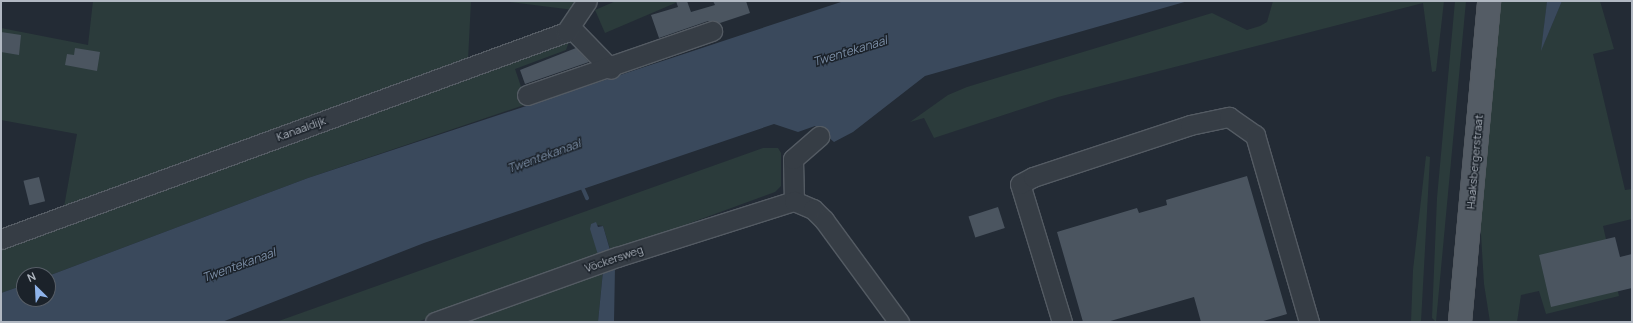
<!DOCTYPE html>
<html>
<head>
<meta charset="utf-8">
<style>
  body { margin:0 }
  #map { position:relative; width:1633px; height:323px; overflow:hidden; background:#232b35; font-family:Manrope,sans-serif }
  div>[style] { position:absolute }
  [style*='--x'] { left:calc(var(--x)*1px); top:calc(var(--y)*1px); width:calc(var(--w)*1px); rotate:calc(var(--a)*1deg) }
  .green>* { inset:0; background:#2b3b3b }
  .water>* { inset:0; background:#3a495c }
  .stream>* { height:4px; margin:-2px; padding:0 2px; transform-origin:2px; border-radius:2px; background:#3a495c }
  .building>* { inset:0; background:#4b5560; transform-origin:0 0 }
  .roads { filter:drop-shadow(1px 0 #545b63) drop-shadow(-1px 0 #545b63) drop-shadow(0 1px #545b63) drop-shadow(0 -1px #545b63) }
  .minor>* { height:19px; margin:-9.5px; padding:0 9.5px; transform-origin:9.5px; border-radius:9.5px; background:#363d45 }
  .major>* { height:22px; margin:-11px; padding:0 11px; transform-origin:11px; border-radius:11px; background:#545c65 }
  span { translate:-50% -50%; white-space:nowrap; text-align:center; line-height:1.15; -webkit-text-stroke:3px #1b222a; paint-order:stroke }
  .street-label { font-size:11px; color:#b1b8c2 }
  .water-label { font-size:12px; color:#7c8fa7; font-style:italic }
  .frame { position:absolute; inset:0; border:2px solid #b1b8c2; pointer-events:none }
  .north { position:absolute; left:16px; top:267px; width:40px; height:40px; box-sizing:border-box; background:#1b222a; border:1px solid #575e67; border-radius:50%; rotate:336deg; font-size:11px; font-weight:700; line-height:16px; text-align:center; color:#b1b8c2 }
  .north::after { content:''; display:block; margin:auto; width:14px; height:18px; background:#8eb3e9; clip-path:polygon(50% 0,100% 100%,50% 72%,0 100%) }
</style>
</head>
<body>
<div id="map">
  <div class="green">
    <div style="clip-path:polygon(93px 1px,471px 1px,468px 60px,64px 207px,77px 134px,1px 120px,1px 28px,88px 45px)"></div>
    <div style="clip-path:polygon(502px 1px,580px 1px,574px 10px)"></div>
    <div style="clip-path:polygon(616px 1px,680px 1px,605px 33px,595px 10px)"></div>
    <div style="clip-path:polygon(1273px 1px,1444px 1px,1436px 71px,1432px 72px,1423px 3px,1058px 97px,934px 138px,924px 118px,910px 122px,948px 95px,967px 87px,1212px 13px,1247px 30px,1260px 26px,1267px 22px)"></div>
    <div style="clip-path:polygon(1455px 1px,1466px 1px,1436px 322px,1432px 318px,1437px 198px)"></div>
    <div style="clip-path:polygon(1501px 1px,1547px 1px,1542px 48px,1562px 1px,1600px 1px,1614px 49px,1593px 54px,1625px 190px,1632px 189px,1632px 219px,1603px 226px,1619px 296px,1546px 314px,1539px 291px,1521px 295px,1517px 322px,1490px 322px,1484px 284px,1480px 218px)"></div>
    <div style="clip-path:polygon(571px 36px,566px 50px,515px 69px,527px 104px,308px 178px,48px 276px,24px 275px,24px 285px,1px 293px,1px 244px)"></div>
    <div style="clip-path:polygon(763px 148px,778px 148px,781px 153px,781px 186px,775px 192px,611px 252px,603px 226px,591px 224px,599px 256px,417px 322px,276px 322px)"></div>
    <div style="clip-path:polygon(1426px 156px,1430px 157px,1421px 322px,1411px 322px,1413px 270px)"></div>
    <div style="clip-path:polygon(603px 271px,598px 322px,467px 322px)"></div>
  </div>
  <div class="water">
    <div style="clip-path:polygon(844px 1px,1188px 1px,925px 76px,853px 132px,834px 142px,815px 126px,798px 132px,774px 124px,424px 243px,222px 322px,1px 322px,1px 293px,24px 285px,24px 299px,48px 299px,48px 276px,308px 178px)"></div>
    <div style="clip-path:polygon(1547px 1px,1562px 1px,1541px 51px)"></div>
    <div style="clip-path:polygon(596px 222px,598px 227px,603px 226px,615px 267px,614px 322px,598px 322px,603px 271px,590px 229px,591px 224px)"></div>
  </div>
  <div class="stream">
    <div style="--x:583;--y:189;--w:10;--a:66"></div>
  </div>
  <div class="building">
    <div style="clip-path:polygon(676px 1px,687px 1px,691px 12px,715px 5px,713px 1px,746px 1px,750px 13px,720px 23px,708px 21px,659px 38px,651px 15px,678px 7px)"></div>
    <div style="clip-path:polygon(1px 32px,21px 35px,19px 55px,1px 52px)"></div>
    <div style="clip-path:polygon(75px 48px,100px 52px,97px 71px,65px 65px,67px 54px,74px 55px)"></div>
    <div style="clip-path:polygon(576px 48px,589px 62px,525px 84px,520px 70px)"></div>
    <div style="clip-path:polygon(1247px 176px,1287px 314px,1260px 322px,1201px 322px,1194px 297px,1107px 322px,1083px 322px,1057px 232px,1137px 208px,1139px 213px,1167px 205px,1166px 200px)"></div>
    <div style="left:39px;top:177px;width:25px;height:16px;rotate:76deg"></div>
    <div style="left:998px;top:207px;width:22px;height:31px;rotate:72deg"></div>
    <div style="clip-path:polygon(1615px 237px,1620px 257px,1632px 254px,1632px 288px,1551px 307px,1539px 255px)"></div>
  </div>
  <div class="roads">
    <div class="minor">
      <div style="--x:571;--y:28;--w:57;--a:45.7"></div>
      <div style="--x:527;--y:95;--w:196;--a:-19.1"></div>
      <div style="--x:794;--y:201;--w:42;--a:-91.4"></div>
      <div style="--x:793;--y:159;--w:35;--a:-41"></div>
      <div style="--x:1;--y:239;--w:602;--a:-20.12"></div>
      <div style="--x:566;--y:32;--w:37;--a:-56"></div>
      <div style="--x:435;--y:322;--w:193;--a:-19.7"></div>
      <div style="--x:617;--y:257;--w:186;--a:-17.6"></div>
      <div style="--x:794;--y:201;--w:21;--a:23"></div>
      <div style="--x:813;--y:209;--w:16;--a:45"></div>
      <div style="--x:824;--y:220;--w:127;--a:53.7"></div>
      <div style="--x:1062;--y:322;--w:144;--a:-106.9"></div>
      <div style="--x:1020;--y:184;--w:15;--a:-28"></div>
      <div style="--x:1033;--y:177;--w:165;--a:-18.3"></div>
      <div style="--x:1190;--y:125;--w:40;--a:-12"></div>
      <div style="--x:1229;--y:117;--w:32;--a:35"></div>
      <div style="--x:1255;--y:135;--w:195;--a:73.9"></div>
    </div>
    <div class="major">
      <div style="--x:1460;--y:322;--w:322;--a:-84.8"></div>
    </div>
  </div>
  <div class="street-label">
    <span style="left:301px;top:129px;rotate:-20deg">Kanaaldijk</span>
    <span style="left:1475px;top:162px;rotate:-85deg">Haaksbergerstraat</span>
    <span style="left:614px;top:259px;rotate:-19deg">Vöckersweg</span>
  </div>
  <div class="water-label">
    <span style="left:850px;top:51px;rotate:-17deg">Twentekanaal</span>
    <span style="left:544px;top:156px;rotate:-20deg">Twentekanaal</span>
    <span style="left:239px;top:265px;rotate:-20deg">Twentekanaal</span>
  </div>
  <div class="frame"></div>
  <div class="north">N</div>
</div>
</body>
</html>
